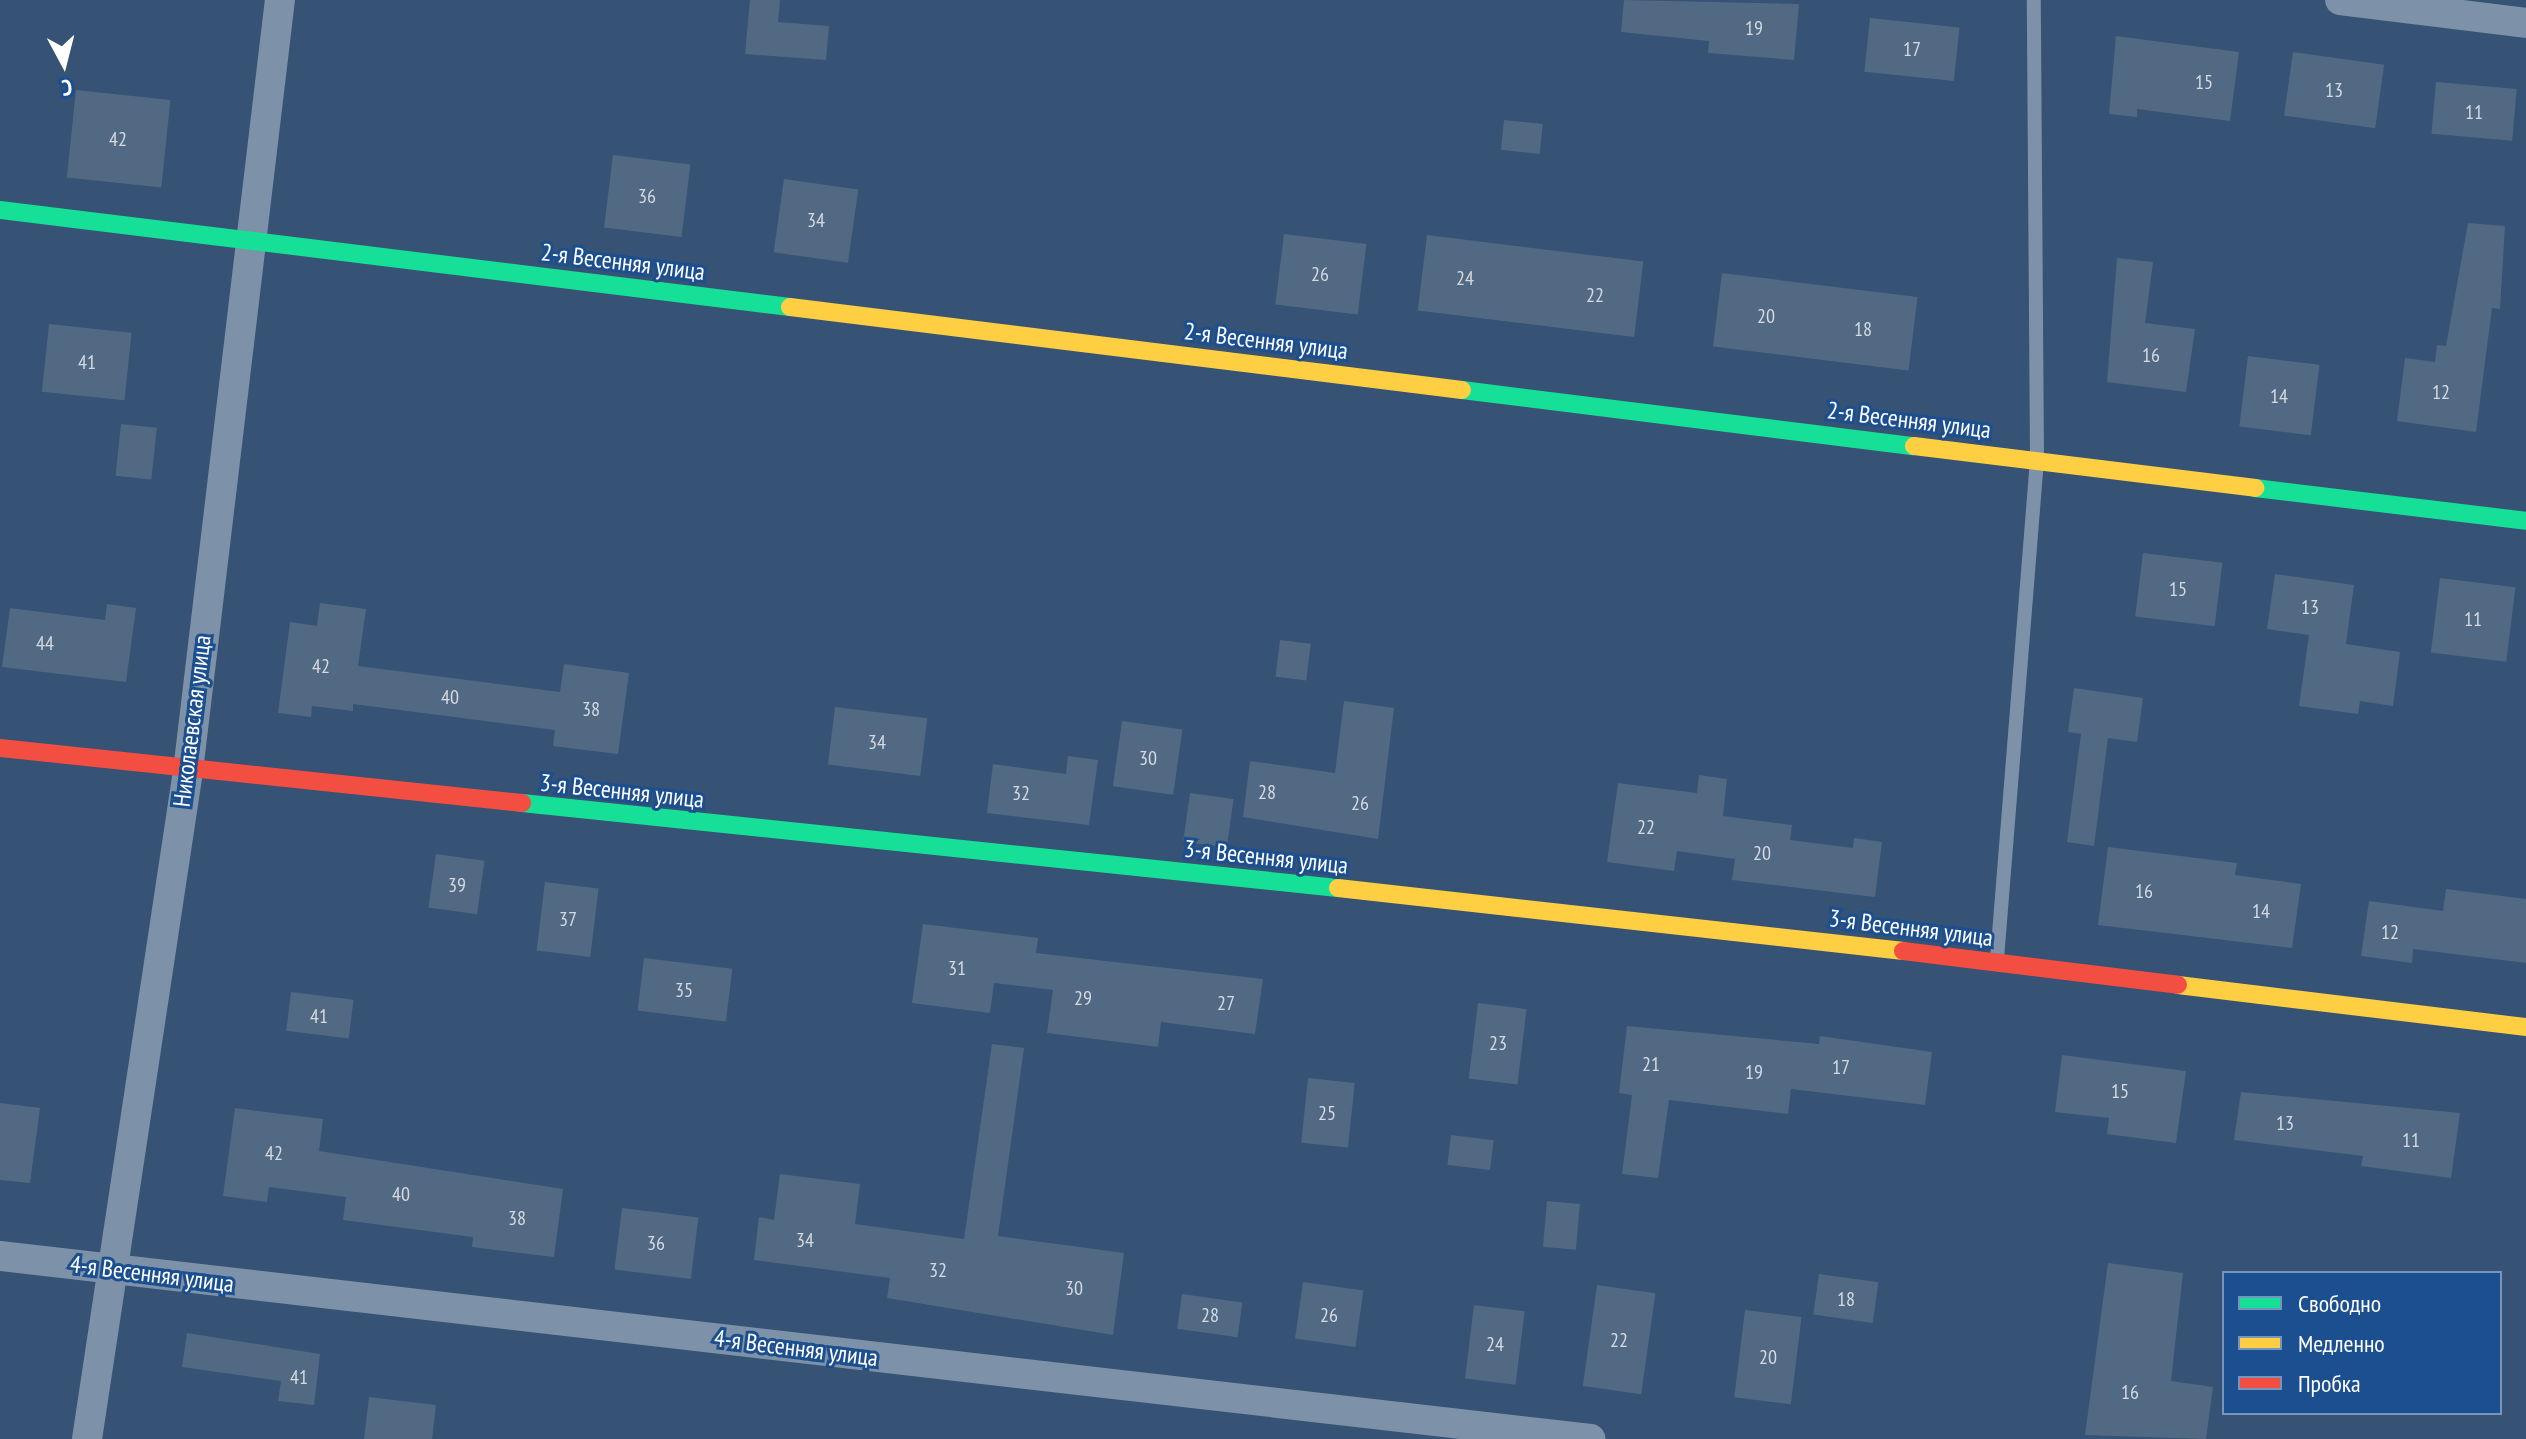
<!DOCTYPE html>
<html>
<head>
<meta charset="utf-8">
<style>
  body { margin:0 }
  #map { position:relative; width:2526px; height:1439px; overflow:hidden; background:#365274; font-family:"PT Sans Narrow",sans-serif }
  div>[style] { position:absolute }
  [style*='--x'] { left:calc(var(--x)*1px); top:calc(var(--y)*1px); width:calc(var(--w)*1px); rotate:calc(var(--a)*1deg) }
  .building>* { inset:0; background:#526984; transform-origin:0 0 }
  .lane>* { height:14px; margin:-7px; padding:0 7px; transform-origin:7px; border-radius:7px; background:#7d92a8 }
  .street>* { height:30px; margin:-15px; padding:0 15px; transform-origin:15px; border-radius:15px; background:#7d92a8 }
  .fast>* { height:18px; margin:-9px; padding:0 9px; transform-origin:9px; border-radius:9px; background:#16e098 }
  .slow>* { height:18px; margin:-9px; padding:0 9px; transform-origin:9px; border-radius:9px; background:#ffcf43 }
  .jam>* { height:18px; margin:-9px; padding:0 9px; transform-origin:9px; border-radius:9px; background:#f24e42 }
  span { translate:-50% -50%; white-space:nowrap; text-align:center; line-height:1.15; -webkit-text-stroke:6px #1b4f8f; paint-order:stroke }
  .number-label { font-size:20px; color:#d4dae0 }
  .number-label span { -webkit-text-stroke-width:0 }
  .street-label { font-size:24px; color:#fff }
  .legend { position:absolute; left:2222px; top:1271px; width:280px; height:144px; box-sizing:border-box; background:#1b4f8f; border:2px solid #7695bc; margin:0; padding:10px 14px; list-style:none; font-size:24px; color:#fff }
  .legend li { display:flex; align-items:center; gap:16px; height:40px }
  .legend b { width:40px; border:2px solid #7695bc }
  .north { position:absolute; left:24px; top:24px; width:80px; height:80px; -webkit-text-stroke:6px #1b4f8f; paint-order:stroke; rotate:173deg; font-size:22px; font-weight:700; line-height:32px; text-align:center; color:#fff }
  .north::after { content:''; display:block; margin:auto; width:28px; height:36px; background:#fff; clip-path:polygon(50% 0,100% 100%,50% 72%,0 100%) }
</style>
</head>
<body>
<div id="map">
  <div class="building">
    <div style="clip-path:polygon(750px 0,780px 0,778px 22px,829px 26px,826px 60px,745px 54px)"></div>
    <div style="clip-path:polygon(1624px 0,1799px 4px,1794px 60px,1708px 53px,1709px 41px,1621px 32px)"></div>
    <div style="left:1870px;top:18px;width:90px;height:54px;rotate:6deg"></div>
    <div style="clip-path:polygon(2116px 36px,2239px 52px,2230px 121px,2137px 109px,2137px 117px,2109px 114px)"></div>
    <div style="left:2293px;top:52px;width:92px;height:64px;rotate:8deg"></div>
    <div style="left:2436px;top:82px;width:81px;height:52px;rotate:5deg"></div>
    <div style="left:76px;top:90px;width:95px;height:88px;rotate:6deg"></div>
    <div style="left:1504px;top:120px;width:39px;height:30px;rotate:6deg"></div>
    <div style="left:613px;top:155px;width:78px;height:73px;rotate:7deg"></div>
    <div style="left:784px;top:179px;width:75px;height:74px;rotate:8deg"></div>
    <div style="clip-path:polygon(2468px 223px,2505px 226px,2500px 309px,2492px 308px,2476px 432px,2397px 421px,2405px 358px,2435px 362px,2437px 345px,2446px 346px)"></div>
    <div style="left:1284px;top:234px;width:83px;height:71px;rotate:7deg"></div>
    <div style="left:1427px;top:235px;width:218px;height:76px;rotate:7deg"></div>
    <div style="clip-path:polygon(2117px 258px,2153px 262px,2145px 323px,2195px 329px,2186px 392px,2107px 382px)"></div>
    <div style="left:1722px;top:273px;width:197px;height:74px;rotate:7deg"></div>
    <div style="left:49px;top:324px;width:83px;height:68px;rotate:6deg"></div>
    <div style="left:2248px;top:356px;width:72px;height:71px;rotate:7deg"></div>
    <div style="left:121px;top:424px;width:36px;height:52px;rotate:6deg"></div>
    <div style="left:2143px;top:553px;width:80px;height:64px;rotate:7deg"></div>
    <div style="clip-path:polygon(2275px 574px,2354px 585px,2346px 644px,2400px 652px,2393px 706px,2360px 701px,2358px 714px,2299px 706px,2309px 635px,2267px 629px)"></div>
    <div style="left:2440px;top:578px;width:76px;height:75px;rotate:7deg"></div>
    <div style="clip-path:polygon(320px 603px,366px 609px,358px 666px,560px 692px,564px 664px,629px 673px,618px 754px,553px 746px,555px 730px,353px 704px,353px 711px,312px 706px,311px 717px,278px 713px,290px 622px,317px 626px)"></div>
    <div style="clip-path:polygon(107px 604px,136px 608px,126px 682px,2px 667px,10px 608px,105px 620px)"></div>
    <div style="left:1280px;top:640px;width:31px;height:37px;rotate:7deg"></div>
    <div style="clip-path:polygon(2074px 688px,2143px 698px,2137px 742px,2108px 738px,2094px 846px,2067px 842px,2081px 734px,2068px 732px)"></div>
    <div style="clip-path:polygon(1344px 701px,1394px 708px,1378px 839px,1243px 817px,1250px 761px,1335px 773px)"></div>
    <div style="left:835px;top:707px;width:93px;height:58px;rotate:7deg"></div>
    <div style="left:1122px;top:721px;width:61px;height:66px;rotate:8deg"></div>
    <div style="clip-path:polygon(1068px 756px,1098px 760px,1089px 825px,987px 813px,993px 764px,1066px 774px)"></div>
    <div style="clip-path:polygon(1699px 775px,1727px 779px,1723px 816px,1792px 825px,1790px 840px,1853px 848px,1854px 838px,1882px 842px,1875px 897px,1732px 880px,1735px 859px,1677px 851px,1674px 871px,1607px 862px,1618px 783px,1697px 793px)"></div>
    <div style="left:1190px;top:793px;width:44px;height:49px;rotate:8deg"></div>
    <div style="clip-path:polygon(2108px 847px,2237px 863px,2235px 875px,2301px 884px,2292px 948px,2098px 925px)"></div>
    <div style="left:436px;top:854px;width:49px;height:54px;rotate:8deg"></div>
    <div style="left:545px;top:882px;width:54px;height:69px;rotate:7deg"></div>
    <div style="clip-path:polygon(2446px 889px,2526px 899px,2526px 963px,2413px 949px,2412px 963px,2361px 956px,2369px 901px,2443px 911px)"></div>
    <div style="clip-path:polygon(923px 924px,1038px 938px,1036px 953px,1263px 979px,1255px 1034px,1161px 1022px,1158px 1047px,1047px 1033px,1053px 990px,994px 983px,990px 1013px,912px 1003px)"></div>
    <div style="left:644px;top:958px;width:89px;height:53px;rotate:7deg"></div>
    <div style="left:291px;top:992px;width:63px;height:39px;rotate:7deg"></div>
    <div style="left:1478px;top:1003px;width:49px;height:76px;rotate:7deg"></div>
    <div style="clip-path:polygon(1627px 1026px,1819px 1044px,1820px 1036px,1932px 1052px,1925px 1105px,1791px 1089px,1788px 1114px,1669px 1100px,1658px 1178px,1622px 1174px,1632px 1095px,1619px 1093px)"></div>
    <div style="clip-path:polygon(992px 1044px,1024px 1048px,998px 1236px,1124px 1253px,1113px 1335px,887px 1298px,890px 1278px,754px 1260px,759px 1217px,774px 1220px,780px 1174px,860px 1184px,855px 1224px,964px 1239px)"></div>
    <div style="clip-path:polygon(2062px 1055px,2186px 1071px,2176px 1143px,2107px 1134px,2109px 1118px,2055px 1112px)"></div>
    <div style="left:1308px;top:1078px;width:47px;height:65px;rotate:6deg"></div>
    <div style="clip-path:polygon(2241px 1092px,2460px 1113px,2451px 1178px,2361px 1166px,2363px 1156px,2234px 1140px)"></div>
    <div style="clip-path:polygon(0 1103px,40px 1108px,30px 1183px,0 1180px)"></div>
    <div style="clip-path:polygon(235px 1108px,323px 1119px,319px 1151px,563px 1189px,554px 1257px,472px 1247px,473px 1237px,343px 1220px,346px 1197px,269px 1187px,267px 1202px,223px 1196px)"></div>
    <div style="left:1451px;top:1135px;width:43px;height:30px;rotate:7deg"></div>
    <div style="left:1547px;top:1201px;width:33px;height:46px;rotate:5deg"></div>
    <div style="left:622px;top:1208px;width:77px;height:62px;rotate:7deg"></div>
    <div style="clip-path:polygon(2108px 1263px,2183px 1273px,2171px 1381px,2213px 1387px,2206px 1439px,2085px 1435px)"></div>
    <div style="left:1819px;top:1274px;width:60px;height:41px;rotate:8deg"></div>
    <div style="left:1303px;top:1282px;width:61px;height:57px;rotate:8deg"></div>
    <div style="left:1597px;top:1285px;width:59px;height:102px;rotate:8deg"></div>
    <div style="left:1182px;top:1294px;width:61px;height:35px;rotate:8deg"></div>
    <div style="left:1474px;top:1305px;width:51px;height:74px;rotate:7deg"></div>
    <div style="left:1745px;top:1310px;width:57px;height:88px;rotate:7deg"></div>
    <div style="clip-path:polygon(187px 1333px,320px 1354px,314px 1405px,278px 1401px,281px 1381px,182px 1367px)"></div>
    <div style="clip-path:polygon(369px 1397px,436px 1405px,432px 1439px,364px 1439px)"></div>
  </div>
  <div class="lane">
    <div style="--x:1997;--y:959;--w:501;--a:-85.42"></div>
    <div style="--x:2037;--y:460;--w:460;--a:-90.4"></div>
  </div>
  <div class="street">
    <div style="--x:2340;--y:0;--w:187;--a:7"></div>
    <div style="--x:0;--y:1256;--w:1601;--a:6.56"></div>
    <div style="--x:87;--y:1439;--w:676;--a:-81.4"></div>
    <div style="--x:188;--y:771;--w:776;--a:-83.2"></div>
  </div>
  <div class="fast">
    <div style="--x:0;--y:210;--w:796;--a:7"></div>
    <div style="--x:1462;--y:390;--w:455;--a:7.1"></div>
    <div style="--x:2255;--y:488;--w:273;--a:6.9"></div>
    <div style="--x:522;--y:803;--w:820;--a:5.95"></div>
  </div>
  <div class="slow">
    <div style="--x:790;--y:307;--w:677;--a:7.04"></div>
    <div style="--x:1914;--y:446;--w:344;--a:7"></div>
    <div style="--x:1338;--y:888;--w:569;--a:6.36"></div>
    <div style="--x:2178;--y:985;--w:351;--a:6.9"></div>
  </div>
  <div class="jam">
    <div style="--x:0;--y:748;--w:525;--a:6.01"></div>
    <div style="--x:1903;--y:951;--w:277;--a:7"></div>
  </div>
  <div class="number-label">
    <span style="left:1754px;top:28px">19</span>
    <span style="left:1912px;top:49px">17</span>
    <span style="left:2204px;top:82px">15</span>
    <span style="left:2334px;top:90px">13</span>
    <span style="left:2474px;top:112px">11</span>
    <span style="left:118px;top:139px">42</span>
    <span style="left:647px;top:196px">36</span>
    <span style="left:816px;top:220px">34</span>
    <span style="left:1320px;top:274px">26</span>
    <span style="left:1465px;top:278px">24</span>
    <span style="left:1595px;top:295px">22</span>
    <span style="left:1766px;top:316px">20</span>
    <span style="left:1863px;top:329px">18</span>
    <span style="left:2151px;top:355px">16</span>
    <span style="left:87px;top:362px">41</span>
    <span style="left:2441px;top:392px">12</span>
    <span style="left:2279px;top:396px">14</span>
    <span style="left:2178px;top:589px">15</span>
    <span style="left:2310px;top:607px">13</span>
    <span style="left:2473px;top:619px">11</span>
    <span style="left:45px;top:643px">44</span>
    <span style="left:321px;top:666px">42</span>
    <span style="left:450px;top:697px">40</span>
    <span style="left:591px;top:709px">38</span>
    <span style="left:877px;top:742px">34</span>
    <span style="left:1148px;top:758px">30</span>
    <span style="left:1267px;top:792px">28</span>
    <span style="left:1021px;top:793px">32</span>
    <span style="left:1360px;top:803px">26</span>
    <span style="left:1646px;top:827px">22</span>
    <span style="left:1762px;top:853px">20</span>
    <span style="left:457px;top:885px">39</span>
    <span style="left:2144px;top:891px">16</span>
    <span style="left:2261px;top:911px">14</span>
    <span style="left:568px;top:919px">37</span>
    <span style="left:2390px;top:932px">12</span>
    <span style="left:957px;top:968px">31</span>
    <span style="left:684px;top:990px">35</span>
    <span style="left:1083px;top:998px">29</span>
    <span style="left:1226px;top:1003px">27</span>
    <span style="left:319px;top:1016px">41</span>
    <span style="left:1498px;top:1043px">23</span>
    <span style="left:1651px;top:1064px">21</span>
    <span style="left:1841px;top:1067px">17</span>
    <span style="left:1754px;top:1072px">19</span>
    <span style="left:2120px;top:1091px">15</span>
    <span style="left:1327px;top:1113px">25</span>
    <span style="left:2285px;top:1123px">13</span>
    <span style="left:2411px;top:1140px">11</span>
    <span style="left:274px;top:1153px">42</span>
    <span style="left:401px;top:1194px">40</span>
    <span style="left:517px;top:1218px">38</span>
    <span style="left:805px;top:1240px">34</span>
    <span style="left:656px;top:1243px">36</span>
    <span style="left:938px;top:1270px">32</span>
    <span style="left:1074px;top:1288px">30</span>
    <span style="left:1846px;top:1299px">18</span>
    <span style="left:1210px;top:1315px">28</span>
    <span style="left:1329px;top:1315px">26</span>
    <span style="left:1619px;top:1340px">22</span>
    <span style="left:1495px;top:1344px">24</span>
    <span style="left:1768px;top:1357px">20</span>
    <span style="left:299px;top:1377px">41</span>
    <span style="left:2130px;top:1392px">16</span>
  </div>
  <div class="street-label">
    <span style="left:623px;top:262px;rotate:7deg">2-я Весенняя улица</span>
    <span style="left:1266px;top:341px;rotate:7deg">2-я Весенняя улица</span>
    <span style="left:1909px;top:420px;rotate:7deg">2-я Весенняя улица</span>
    <span style="left:192px;top:721px;rotate:-83deg">Николаевская улица</span>
    <span style="left:622px;top:791px;rotate:6deg">3-я Весенняя улица</span>
    <span style="left:1266px;top:857px;rotate:6deg">3-я Весенняя улица</span>
    <span style="left:1911px;top:928px;rotate:7deg">3-я Весенняя улица</span>
    <span style="left:152px;top:1274px;rotate:7deg">4-я Весенняя улица</span>
    <span style="left:796px;top:1348px;rotate:7deg">4-я Весенняя улица</span>
  </div>
  <ul class="legend">
  <li><b style="height:10px;background:#16e098"></b>Свободно</li>
  <li><b style="height:10px;background:#ffcf43"></b>Медленно</li>
  <li><b style="height:10px;background:#f24e42"></b>Пробка</li>
  </ul>
  <div class="north">С</div>
</div>
</body>
</html>
